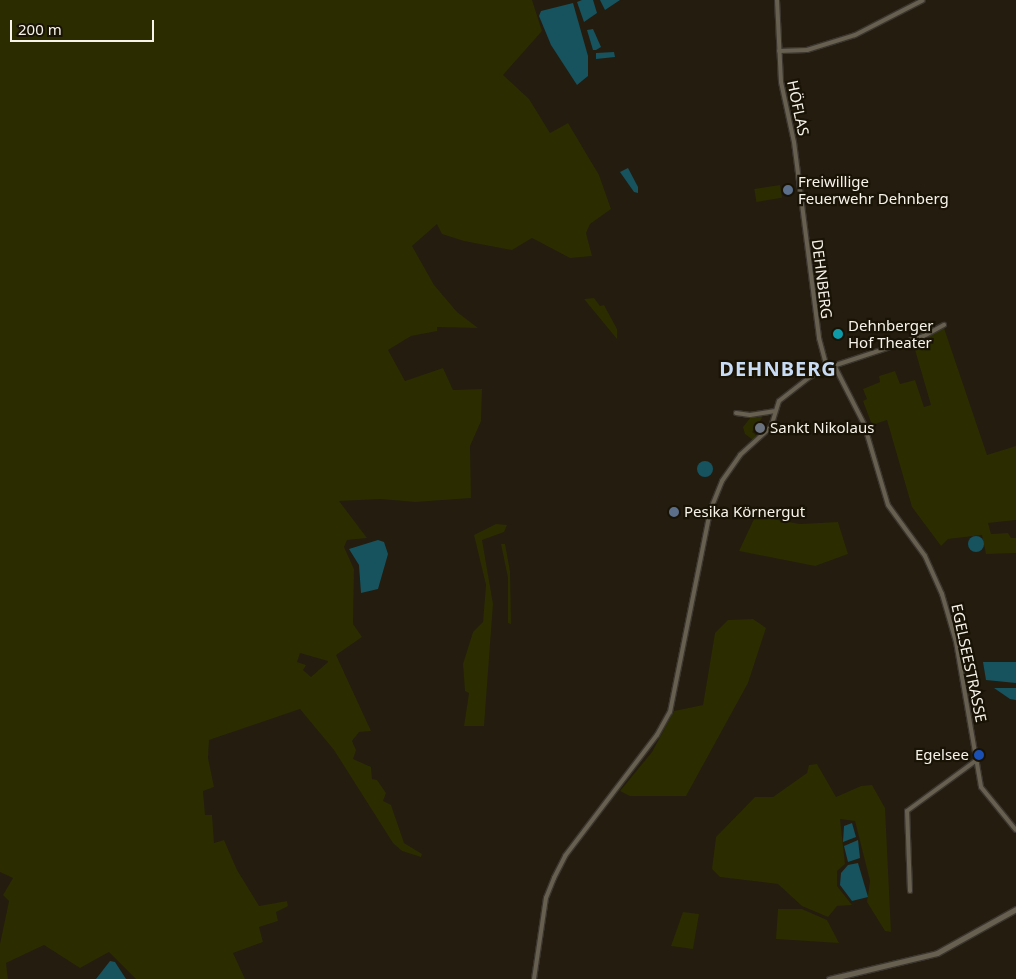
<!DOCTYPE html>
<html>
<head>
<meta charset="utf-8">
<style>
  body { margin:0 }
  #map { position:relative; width:1016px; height:979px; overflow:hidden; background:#231c0f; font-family:"Noto Sans",sans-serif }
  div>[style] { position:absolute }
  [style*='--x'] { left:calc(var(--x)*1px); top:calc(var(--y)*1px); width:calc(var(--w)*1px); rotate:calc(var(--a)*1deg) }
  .green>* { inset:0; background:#2b2c00; transform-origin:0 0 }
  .water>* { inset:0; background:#16535f }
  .round { border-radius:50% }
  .roads { filter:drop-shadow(1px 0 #3b362f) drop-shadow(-1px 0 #3b362f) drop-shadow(0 1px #3b362f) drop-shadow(0 -1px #3b362f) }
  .minor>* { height:4px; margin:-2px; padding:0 2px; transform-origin:2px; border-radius:2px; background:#676050 }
  .tertiary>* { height:5px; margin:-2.5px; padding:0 2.5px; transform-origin:2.5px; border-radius:2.5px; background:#676050 }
  .dots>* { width:14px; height:14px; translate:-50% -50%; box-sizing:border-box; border:2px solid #191306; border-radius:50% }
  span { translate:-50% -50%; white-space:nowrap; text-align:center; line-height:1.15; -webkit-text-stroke:4.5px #191306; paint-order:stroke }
  .street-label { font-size:15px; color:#f8f3ea }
  .poi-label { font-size:15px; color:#f8f3ea }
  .left { translate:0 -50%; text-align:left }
  .right { translate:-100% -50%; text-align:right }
  .district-label { font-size:20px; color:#c9dcf5; font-weight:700; letter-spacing:1px }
  .scale { position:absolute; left:10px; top:20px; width:144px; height:22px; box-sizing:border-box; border:2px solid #f8f3ea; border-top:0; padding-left:6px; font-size:15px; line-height:18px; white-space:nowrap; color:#f8f3ea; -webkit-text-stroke:4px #191306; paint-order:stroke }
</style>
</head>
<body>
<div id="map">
  <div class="green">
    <div style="clip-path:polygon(evenodd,0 0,532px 0,542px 31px,503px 75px,529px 99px,550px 133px,568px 123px,599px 175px,611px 209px,590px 224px,586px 233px,592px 256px,570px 258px,532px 238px,512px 250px,464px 241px,442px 234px,437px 224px,412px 246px,434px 285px,457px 312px,478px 328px,437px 327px,437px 331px,411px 336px,388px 350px,405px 381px,443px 368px,453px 390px,482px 389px,481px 421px,470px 446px,471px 498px,415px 502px,381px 499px,339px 501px,367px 538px,347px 540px,344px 547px,354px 569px,353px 624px,362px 637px,336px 655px,371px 731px,359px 732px,352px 741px,356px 750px,353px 759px,371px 767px,372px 779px,377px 780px,386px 793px,383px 801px,391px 805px,404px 843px,422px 854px,421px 857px,402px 851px,393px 843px,334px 750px,300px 709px,209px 740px,208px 758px,214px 787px,203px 791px,205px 815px,212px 815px,214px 843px,224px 840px,237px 870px,259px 906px,287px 901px,288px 906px,276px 912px,278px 921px,259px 927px,263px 942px,233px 953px,245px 979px,136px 979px,109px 952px,80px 968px,44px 945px,6px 963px,8px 979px,0 979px,0 944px,9px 901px,3px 895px,13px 878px,0 872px,0 0,300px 653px,328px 661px,328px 662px,311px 677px,303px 670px,306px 665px,297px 662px,300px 653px)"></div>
    <div style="left:780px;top:185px;width:13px;height:26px;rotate:81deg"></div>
    <div style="clip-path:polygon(594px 298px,600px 306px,604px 305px,617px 329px,617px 339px,584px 299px)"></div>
    <div style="clip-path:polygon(944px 328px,987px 455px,1016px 446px,1016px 520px,988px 523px,991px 534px,1008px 533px,1011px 538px,1016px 538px,1016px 553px,986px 554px,982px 535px,948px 539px,941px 546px,912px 507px,887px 420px,872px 425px,863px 401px,867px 399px,863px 389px,880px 382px,879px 376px,895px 371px,900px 384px,915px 380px,924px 407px,931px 405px,913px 343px)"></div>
    <div style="clip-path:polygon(761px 415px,762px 418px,752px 432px,756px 435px,753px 440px,745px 434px,743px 427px,751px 417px)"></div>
    <div style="clip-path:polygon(760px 517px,800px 524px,838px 522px,848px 554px,815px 566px,739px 551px,754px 519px)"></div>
    <div style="clip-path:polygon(496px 524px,507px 525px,504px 532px,482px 540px,493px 604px,484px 726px,464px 726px,469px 693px,465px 691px,463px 664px,473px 632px,483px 622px,486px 585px,474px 535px)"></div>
    <div style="clip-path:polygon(501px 544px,505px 544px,510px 571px,511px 624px,508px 623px,508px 578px)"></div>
    <div style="clip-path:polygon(753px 619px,766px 628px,748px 683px,686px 796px,630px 796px,620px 791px,652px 752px,674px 711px,703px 705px,715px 633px,728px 620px)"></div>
    <div style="clip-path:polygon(817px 764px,836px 797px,861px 786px,872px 785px,885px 808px,891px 932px,885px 931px,867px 902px,870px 881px,855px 821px,840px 819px,845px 864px,837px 871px,837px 886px,852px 905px,837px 906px,828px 917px,802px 906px,778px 884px,720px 877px,712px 869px,716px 837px,755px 797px,773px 797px,807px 773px,809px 765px)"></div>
    <div style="clip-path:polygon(778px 909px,802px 909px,827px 920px,839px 943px,776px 939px)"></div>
    <div style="clip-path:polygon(683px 912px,699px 914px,693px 949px,671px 946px)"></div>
  </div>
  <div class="water">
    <div style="clip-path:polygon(582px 0,593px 0,597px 13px,584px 22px,577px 2px)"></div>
    <div style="clip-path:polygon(600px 0,620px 0,605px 10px)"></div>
    <div style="clip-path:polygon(573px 3px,588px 56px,588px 76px,577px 85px,551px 45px,539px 16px,541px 11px)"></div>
    <div style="clip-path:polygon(593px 29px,601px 47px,596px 50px,593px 50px,587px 30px)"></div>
    <div style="clip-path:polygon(614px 52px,615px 57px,596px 59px,596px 53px)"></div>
    <div style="clip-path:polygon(628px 168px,638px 187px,638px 193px,634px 192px,620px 172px)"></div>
    <div class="round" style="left:697px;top:461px;width:16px;height:16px"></div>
    <div class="round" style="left:968px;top:536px;width:16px;height:16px"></div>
    <div style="clip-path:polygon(378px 540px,384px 542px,388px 554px,378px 589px,361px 593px,359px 565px,349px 549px)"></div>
    <div style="clip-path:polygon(983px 662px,1016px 662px,1016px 683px,986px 680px)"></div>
    <div style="clip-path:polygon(994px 688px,1016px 688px,1016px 700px,1010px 699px)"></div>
    <div style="clip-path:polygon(852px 823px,856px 837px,843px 842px,844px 826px)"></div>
    <div style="clip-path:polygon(858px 840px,860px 858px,848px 862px,844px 846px)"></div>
    <div style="clip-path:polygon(858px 863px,868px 897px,852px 901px,840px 885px,841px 873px,848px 865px)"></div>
    <div style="clip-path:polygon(110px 961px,115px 962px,126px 979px,96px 979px)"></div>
  </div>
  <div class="roads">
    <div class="minor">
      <div style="--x:777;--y:0;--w:82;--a:87.2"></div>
      <div style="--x:781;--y:82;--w:61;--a:77.8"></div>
      <div style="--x:794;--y:142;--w:198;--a:82.7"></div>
      <div style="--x:819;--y:338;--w:31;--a:75"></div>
      <div style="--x:779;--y:51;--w:28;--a:-2"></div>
      <div style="--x:807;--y:50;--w:50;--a:-17.4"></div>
      <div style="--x:855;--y:35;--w:76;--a:-27.2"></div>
      <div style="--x:834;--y:365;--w:66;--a:63"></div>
      <div style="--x:864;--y:424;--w:84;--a:73.5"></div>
      <div style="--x:888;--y:505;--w:63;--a:54"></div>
      <div style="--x:925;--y:556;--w:42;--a:65.9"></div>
      <div style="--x:942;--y:594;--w:50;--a:73.7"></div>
      <div style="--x:956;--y:642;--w:147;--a:80.2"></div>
      <div style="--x:981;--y:787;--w:55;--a:50.9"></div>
      <div style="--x:736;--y:413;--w:14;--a:8"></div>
      <div style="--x:750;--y:415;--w:24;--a:-9"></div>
      <div style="--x:910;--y:891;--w:80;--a:-92.1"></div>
      <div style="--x:907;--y:811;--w:87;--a:-36.1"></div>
      <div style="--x:534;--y:979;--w:82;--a:-81.6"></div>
      <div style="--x:546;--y:898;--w:22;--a:-68"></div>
      <div style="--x:554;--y:878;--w:25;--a:-63"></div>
      <div style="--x:565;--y:856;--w:152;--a:-52.8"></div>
      <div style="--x:657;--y:735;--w:26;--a:-61"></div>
      <div style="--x:670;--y:712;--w:205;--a:-78.7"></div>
      <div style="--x:710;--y:511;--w:32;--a:-68"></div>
      <div style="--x:722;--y:481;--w:32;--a:-55"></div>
      <div style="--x:740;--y:455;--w:42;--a:-42.1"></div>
      <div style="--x:771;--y:427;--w:27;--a:-73"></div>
      <div style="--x:779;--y:401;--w:37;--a:-38"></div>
      <div style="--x:808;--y:378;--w:21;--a:-28"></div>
      <div style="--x:827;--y:368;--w:102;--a:-18.3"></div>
      <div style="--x:924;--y:336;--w:23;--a:-29"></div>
    </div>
    <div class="tertiary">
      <div style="--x:829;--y:979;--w:111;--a:-13.5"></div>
      <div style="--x:937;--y:953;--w:90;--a:-29.1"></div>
    </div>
  </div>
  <div class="dots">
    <div style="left:788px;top:190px;background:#5c6f8a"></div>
    <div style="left:838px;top:334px;background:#0f9aa8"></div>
    <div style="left:760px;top:428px;background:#6b7280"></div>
    <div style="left:674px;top:512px;background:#5c6f8a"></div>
    <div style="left:979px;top:755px;background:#1a4fb4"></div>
  </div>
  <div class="street-label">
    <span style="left:798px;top:108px;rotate:78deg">HÖFLAS</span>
    <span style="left:822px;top:279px;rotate:83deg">DEHNBERG</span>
    <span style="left:969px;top:663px;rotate:78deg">EGELSEESTRASSE</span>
  </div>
  <div class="poi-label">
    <span class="left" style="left:798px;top:190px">Freiwillige<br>Feuerwehr Dehnberg</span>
    <span class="left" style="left:848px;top:334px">Dehnberger<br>Hof Theater</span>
    <span class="left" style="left:770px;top:428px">Sankt Nikolaus</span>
    <span class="left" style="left:684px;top:512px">Pesika Körnergut</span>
    <span class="right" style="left:969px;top:755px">Egelsee</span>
  </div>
  <div class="district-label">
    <span style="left:778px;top:368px">DEHNBERG</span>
  </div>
  <div class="scale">200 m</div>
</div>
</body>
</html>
